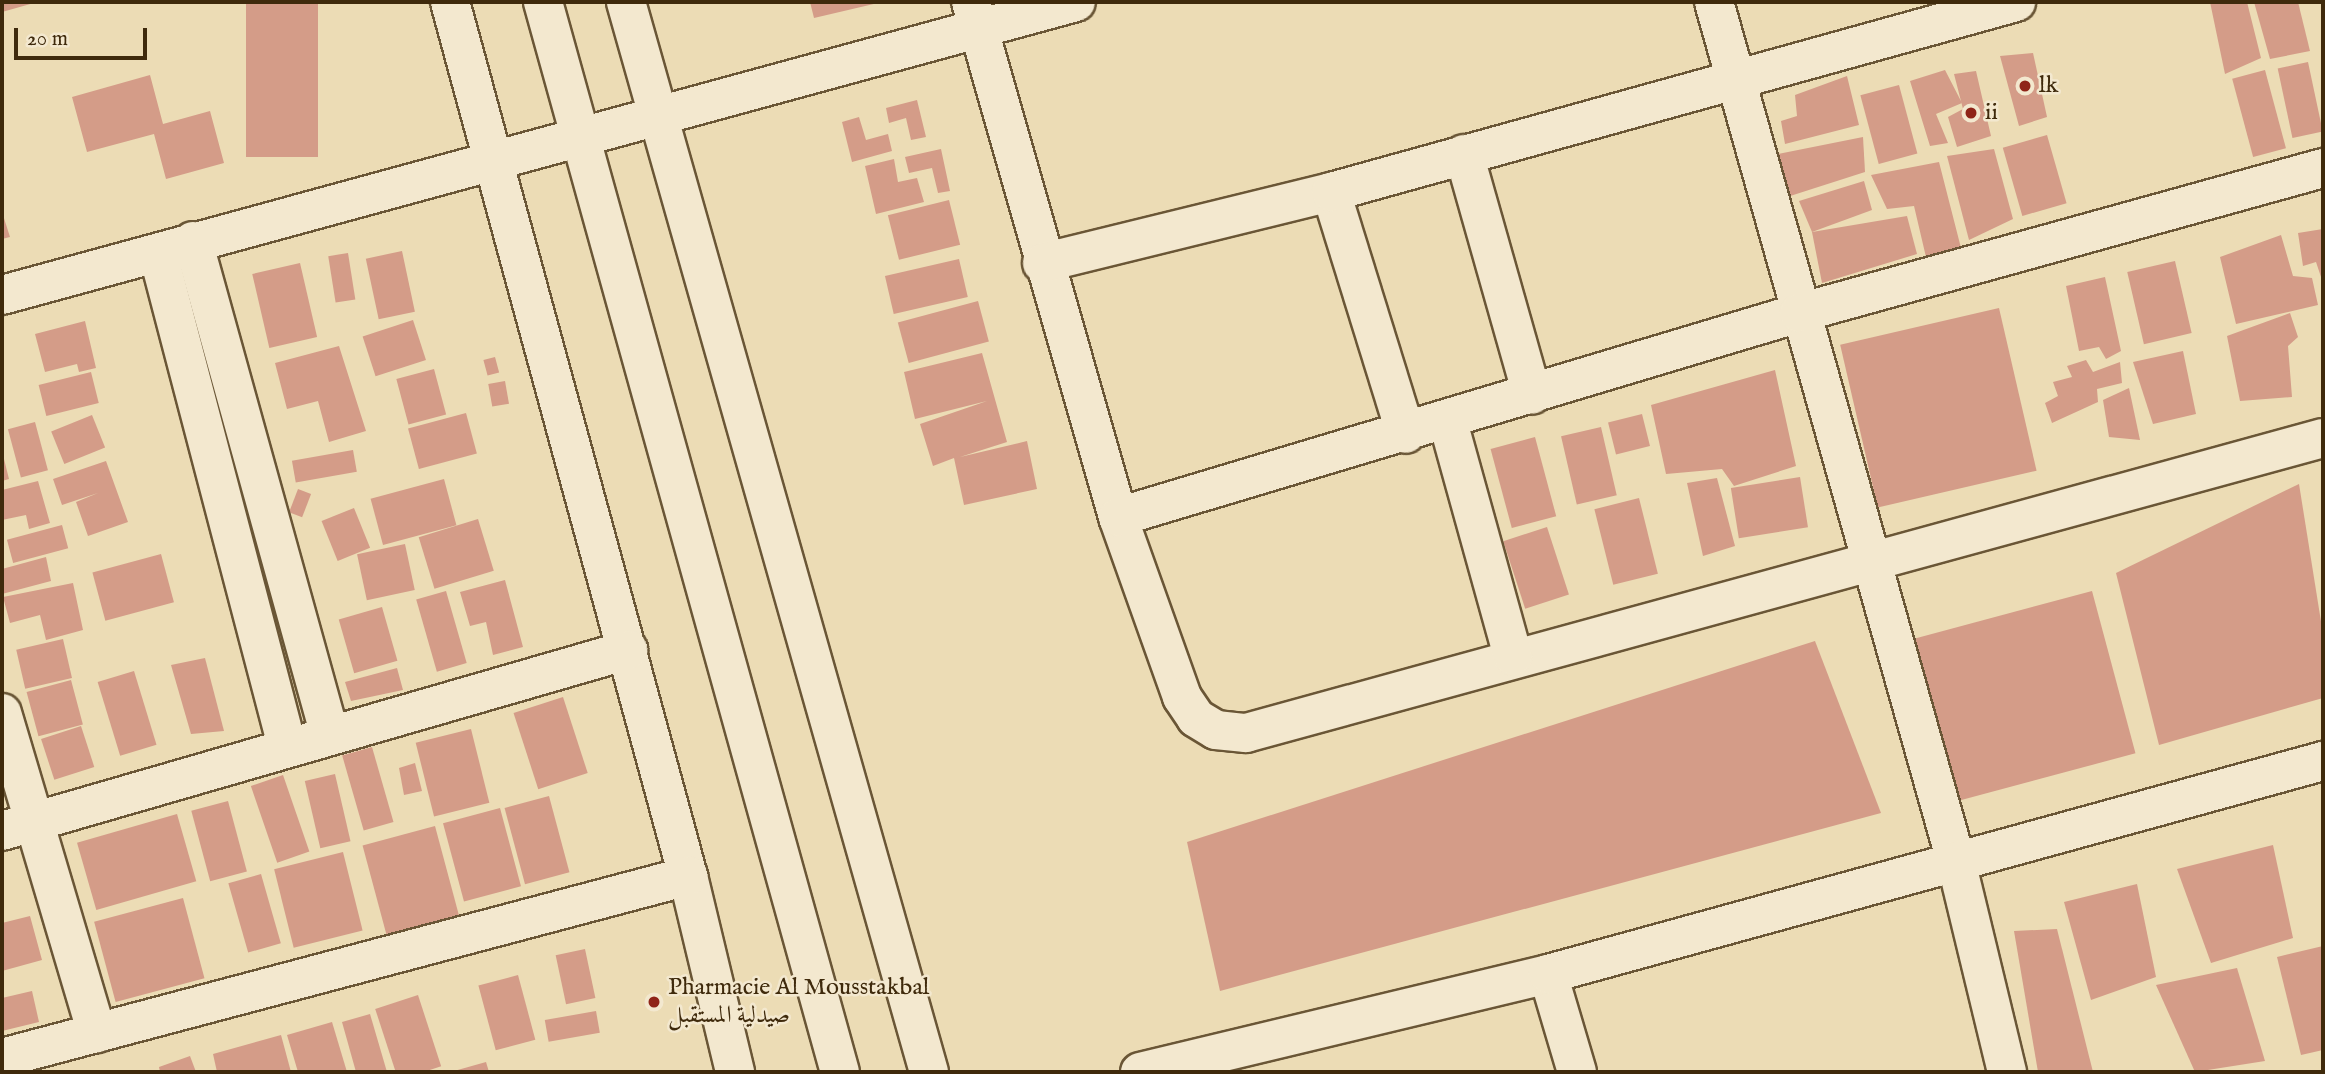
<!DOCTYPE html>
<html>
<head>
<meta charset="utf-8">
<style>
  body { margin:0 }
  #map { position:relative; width:2325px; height:1074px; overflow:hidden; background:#ecdcb5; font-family:"IM FELL English",Amiri,serif }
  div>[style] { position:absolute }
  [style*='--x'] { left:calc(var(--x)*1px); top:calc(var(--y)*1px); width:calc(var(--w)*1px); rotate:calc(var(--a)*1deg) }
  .building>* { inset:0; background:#d49c88; transform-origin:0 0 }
  .roads { filter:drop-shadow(2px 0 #6a5636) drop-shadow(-2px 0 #6a5636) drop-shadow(0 2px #6a5636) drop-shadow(0 -2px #6a5636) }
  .minor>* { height:38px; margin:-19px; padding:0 19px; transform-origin:19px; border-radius:19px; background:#f3e8cf }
  .dots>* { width:19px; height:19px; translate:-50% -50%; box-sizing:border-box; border:4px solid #f3e8cf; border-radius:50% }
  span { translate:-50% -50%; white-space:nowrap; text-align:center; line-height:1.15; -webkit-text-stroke:5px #f3e8cf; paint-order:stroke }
  .poi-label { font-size:24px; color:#3f2a0c }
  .left { translate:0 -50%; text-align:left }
  .frame { position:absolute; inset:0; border:4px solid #3f2a0c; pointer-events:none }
  .scale { position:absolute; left:14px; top:28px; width:133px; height:32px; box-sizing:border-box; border:4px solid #3f2a0c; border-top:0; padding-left:9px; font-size:21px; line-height:24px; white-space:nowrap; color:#3f2a0c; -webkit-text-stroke:5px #f3e8cf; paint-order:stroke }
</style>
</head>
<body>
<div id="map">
  <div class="building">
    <div style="clip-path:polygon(2px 2px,34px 2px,34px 3px,2px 12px)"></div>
    <div style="left:246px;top:2px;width:72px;height:155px"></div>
    <div style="clip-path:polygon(810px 2px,878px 2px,878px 3px,814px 18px)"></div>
    <div style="clip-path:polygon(2210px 2px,2247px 2px,2261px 58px,2225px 74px)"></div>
    <div style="clip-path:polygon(2254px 2px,2298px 2px,2310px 51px,2270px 59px)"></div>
    <div style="clip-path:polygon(2033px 53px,2047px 117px,2019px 126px,2000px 56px)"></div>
    <div style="left:2308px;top:62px;width:71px;height:31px;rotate:78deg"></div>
    <div style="clip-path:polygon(1945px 70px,1962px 103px,1936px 114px,1948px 143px,1930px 146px,1910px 81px)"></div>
    <div style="left:2265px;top:70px;width:81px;height:34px;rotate:75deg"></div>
    <div style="clip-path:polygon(1976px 71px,1991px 136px,1957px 147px,1948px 117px,1963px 109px,1954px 74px)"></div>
    <div style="clip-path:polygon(150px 75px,163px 124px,210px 111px,224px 163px,166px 179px,154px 134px,87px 152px,72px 97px)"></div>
    <div style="clip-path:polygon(1847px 76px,1859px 125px,1785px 144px,1781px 121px,1797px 116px,1795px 95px)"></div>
    <div style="left:1899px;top:85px;width:71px;height:40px;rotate:75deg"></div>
    <div style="clip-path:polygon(917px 100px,926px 137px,911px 140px,906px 118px,889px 123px,886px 108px)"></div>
    <div style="clip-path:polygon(859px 117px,866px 140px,888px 134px,892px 151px,852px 162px,842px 122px)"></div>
    <div style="left:2047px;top:135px;width:71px;height:46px;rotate:74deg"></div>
    <div style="clip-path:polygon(1863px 137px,1865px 172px,1787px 197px,1768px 156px)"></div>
    <div style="clip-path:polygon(941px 149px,950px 191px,938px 193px,932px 168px,909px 173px,905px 157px)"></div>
    <div style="clip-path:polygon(1994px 149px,2013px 219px,1969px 240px,1947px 156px)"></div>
    <div style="clip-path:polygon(894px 159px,898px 182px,917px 178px,924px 202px,876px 214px,865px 166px)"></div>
    <div style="clip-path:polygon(1939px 162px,1961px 248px,1926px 257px,1914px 206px,1887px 209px,1871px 175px)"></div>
    <div style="clip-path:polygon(1864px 181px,1872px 210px,1812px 232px,1799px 201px)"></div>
    <div style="left:949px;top:200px;width:46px;height:63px;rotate:76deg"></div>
    <div style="clip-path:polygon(2px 212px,10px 237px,2px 239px)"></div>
    <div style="clip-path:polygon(1907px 216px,1917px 254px,1822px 283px,1812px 232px)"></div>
    <div style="clip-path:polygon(2323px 229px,2323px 283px,2316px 262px,2303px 266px,2298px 233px)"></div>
    <div style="clip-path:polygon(2281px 235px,2293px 276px,2312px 278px,2318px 305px,2236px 324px,2220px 257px)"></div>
    <div style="left:402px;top:251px;width:62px;height:37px;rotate:78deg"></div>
    <div style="left:348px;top:253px;width:47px;height:20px;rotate:81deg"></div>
    <div style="left:959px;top:259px;width:39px;height:76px;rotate:77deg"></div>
    <div style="left:2175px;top:261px;width:74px;height:49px;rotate:77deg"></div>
    <div style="left:300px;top:263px;width:76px;height:49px;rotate:77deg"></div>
    <div style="clip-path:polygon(2105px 277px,2121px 351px,2106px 359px,2099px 347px,2079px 351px,2066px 286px)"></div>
    <div style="left:978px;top:301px;width:42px;height:83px;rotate:75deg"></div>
    <div style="left:1999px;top:308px;width:167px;height:163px;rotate:77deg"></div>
    <div style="clip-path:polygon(2290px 313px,2298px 337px,2288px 346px,2292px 397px,2240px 401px,2227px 336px)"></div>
    <div style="left:413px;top:320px;width:42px;height:53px;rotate:72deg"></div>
    <div style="clip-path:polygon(85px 321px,96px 368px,79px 372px,77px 364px,45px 372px,35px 334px)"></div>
    <div style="clip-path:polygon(339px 346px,366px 431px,329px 442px,318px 401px,287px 409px,275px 363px)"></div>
    <div style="clip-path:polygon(2183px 351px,2196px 414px,2153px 424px,2133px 362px)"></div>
    <div style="clip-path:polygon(982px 353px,1007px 442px,960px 457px,1027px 441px,1037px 489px,964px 505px,954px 458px,933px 466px,920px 424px,987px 401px,915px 419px,904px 372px)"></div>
    <div style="left:495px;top:357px;width:16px;height:12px;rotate:75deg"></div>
    <div style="clip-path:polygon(2086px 360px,2093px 372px,2120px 362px,2122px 383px,2097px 389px,2098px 402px,2052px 423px,2045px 403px,2058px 396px,2053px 382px,2072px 377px,2067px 366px)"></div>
    <div style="left:434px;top:369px;width:47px;height:39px;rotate:75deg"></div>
    <div style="clip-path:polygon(1775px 370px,1796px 466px,1734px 486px,1722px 469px,1666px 474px,1651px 405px)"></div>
    <div style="left:91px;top:372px;width:32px;height:54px;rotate:76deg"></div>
    <div style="left:505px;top:381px;width:23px;height:17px;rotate:80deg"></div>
    <div style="clip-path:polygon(2129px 388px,2140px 440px,2109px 437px,2103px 400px)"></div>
    <div style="left:466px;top:413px;width:42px;height:60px;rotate:75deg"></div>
    <div style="left:1642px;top:414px;width:33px;height:35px;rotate:76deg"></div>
    <div style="left:92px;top:415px;width:35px;height:44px;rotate:68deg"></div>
    <div style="left:35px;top:422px;width:50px;height:28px;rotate:75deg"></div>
    <div style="left:1601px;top:427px;width:70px;height:41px;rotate:77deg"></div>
    <div style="left:1535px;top:437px;width:82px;height:46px;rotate:75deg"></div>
    <div style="left:353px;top:450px;width:22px;height:62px;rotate:80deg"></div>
    <div style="clip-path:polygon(2px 451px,9px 479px,2px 481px)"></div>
    <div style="clip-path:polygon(106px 461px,128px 522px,88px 536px,76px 502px,98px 493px,62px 505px,53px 479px)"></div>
    <div style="left:1800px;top:477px;width:51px;height:70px;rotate:81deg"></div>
    <div style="clip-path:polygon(1717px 478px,1735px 546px,1703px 556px,1687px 483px)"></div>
    <div style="left:444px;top:479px;width:48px;height:76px;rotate:75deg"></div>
    <div style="clip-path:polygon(38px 481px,50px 523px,29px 529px,26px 515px,2px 520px,2px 490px)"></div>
    <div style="clip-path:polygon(2299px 484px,2323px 634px,2323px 698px,2159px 745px,2116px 573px)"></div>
    <div style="left:298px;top:489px;width:14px;height:25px;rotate:21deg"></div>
    <div style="left:1639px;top:498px;width:78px;height:46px;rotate:76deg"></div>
    <div style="left:354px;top:508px;width:43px;height:35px;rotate:68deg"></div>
    <div style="left:478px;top:519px;width:54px;height:62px;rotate:73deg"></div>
    <div style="left:62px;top:525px;width:24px;height:57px;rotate:75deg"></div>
    <div style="left:1547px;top:527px;width:71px;height:46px;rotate:72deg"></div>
    <div style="left:405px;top:544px;width:47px;height:49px;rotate:78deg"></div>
    <div style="left:161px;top:554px;width:50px;height:71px;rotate:75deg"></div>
    <div style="clip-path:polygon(46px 557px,51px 581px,2px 594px,2px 569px)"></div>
    <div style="clip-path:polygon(505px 580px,523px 647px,493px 655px,486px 622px,470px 626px,460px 592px)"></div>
    <div style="clip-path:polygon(73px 583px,83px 630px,46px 640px,40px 615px,10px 623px,3px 597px)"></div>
    <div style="left:446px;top:591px;width:75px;height:31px;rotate:74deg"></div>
    <div style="left:2092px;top:591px;width:168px;height:188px;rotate:75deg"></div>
    <div style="left:382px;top:607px;width:56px;height:45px;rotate:74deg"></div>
    <div style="left:63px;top:639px;width:40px;height:48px;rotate:77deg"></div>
    <div style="clip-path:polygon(1815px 641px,1881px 813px,1220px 991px,1187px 842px)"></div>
    <div style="clip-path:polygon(205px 658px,224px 731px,191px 734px,171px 665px)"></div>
    <div style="clip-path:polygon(397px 668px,403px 690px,351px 701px,345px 682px)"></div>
    <div style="left:134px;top:671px;width:77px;height:38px;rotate:73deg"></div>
    <div style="left:71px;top:680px;width:46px;height:46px;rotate:75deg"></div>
    <div style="left:563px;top:697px;width:80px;height:52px;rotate:72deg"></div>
    <div style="left:81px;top:726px;width:43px;height:42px;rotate:72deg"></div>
    <div style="left:471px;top:729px;width:76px;height:57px;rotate:76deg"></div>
    <div style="left:372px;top:747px;width:78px;height:31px;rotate:74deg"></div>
    <div style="clip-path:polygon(415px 763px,422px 791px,404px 795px,399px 768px)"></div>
    <div style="left:335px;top:774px;width:69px;height:31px;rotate:77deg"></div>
    <div style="left:283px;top:775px;width:81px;height:34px;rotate:71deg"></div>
    <div style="left:549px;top:796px;width:79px;height:46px;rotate:75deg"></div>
    <div style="left:228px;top:801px;width:73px;height:38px;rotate:75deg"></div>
    <div style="left:500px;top:808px;width:81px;height:59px;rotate:75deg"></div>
    <div style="left:177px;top:814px;width:70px;height:104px;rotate:74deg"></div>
    <div style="left:435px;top:826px;width:94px;height:75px;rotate:75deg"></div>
    <div style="clip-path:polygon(2273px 845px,2293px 938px,2211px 963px,2177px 869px)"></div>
    <div style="left:343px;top:852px;width:81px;height:71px;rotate:76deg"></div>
    <div style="left:261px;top:874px;width:72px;height:34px;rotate:74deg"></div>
    <div style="clip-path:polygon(2137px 884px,2156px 977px,2091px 1000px,2064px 902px)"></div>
    <div style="left:183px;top:898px;width:83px;height:92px;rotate:75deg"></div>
    <div style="clip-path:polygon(30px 916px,42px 960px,2px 971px,2px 923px)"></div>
    <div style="clip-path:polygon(2057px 929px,2093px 1072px,2038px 1072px,2014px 931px)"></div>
    <div style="clip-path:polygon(2323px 946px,2323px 1050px,2301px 1055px,2277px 957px)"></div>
    <div style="left:585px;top:949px;width:50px;height:30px;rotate:78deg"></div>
    <div style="clip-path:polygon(2237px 968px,2265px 1061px,2195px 1072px,2156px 985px)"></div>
    <div style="left:518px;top:975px;width:67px;height:41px;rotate:75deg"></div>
    <div style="clip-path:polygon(32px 991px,39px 1022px,2px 1031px,2px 998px)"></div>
    <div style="left:418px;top:995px;width:75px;height:45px;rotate:72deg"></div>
    <div style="left:596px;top:1011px;width:22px;height:52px;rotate:80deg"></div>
    <div style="clip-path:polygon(370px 1014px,387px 1072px,356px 1072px,342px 1022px)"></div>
    <div style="clip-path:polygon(332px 1022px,347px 1072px,298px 1072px,287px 1035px)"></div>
    <div style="clip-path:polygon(281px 1035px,291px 1072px,217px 1072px,213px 1054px)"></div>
    <div style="clip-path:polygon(190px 1056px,196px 1072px,160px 1072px,159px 1067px)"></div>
    <div style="clip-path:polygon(486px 1062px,489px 1072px,454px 1072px,454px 1071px)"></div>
  </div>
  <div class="roads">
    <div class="minor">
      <div style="--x:450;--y:2;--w:906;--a:74.77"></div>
      <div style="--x:688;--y:876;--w:202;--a:76.5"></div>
      <div style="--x:543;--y:2;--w:1110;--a:74.49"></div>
      <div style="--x:626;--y:2;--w:1112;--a:74.19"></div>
      <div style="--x:971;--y:2;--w:536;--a:74.07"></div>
      <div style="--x:1118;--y:517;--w:191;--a:70.4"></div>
      <div style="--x:1182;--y:697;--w:25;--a:56"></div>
      <div style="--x:1196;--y:718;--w:23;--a:31"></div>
      <div style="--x:1216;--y:730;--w:30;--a:6"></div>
      <div style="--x:1246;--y:733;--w:1117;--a:-15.32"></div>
      <div style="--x:1714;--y:2;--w:892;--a:74.27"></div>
      <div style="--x:1956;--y:861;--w:217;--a:76.4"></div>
      <div style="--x:1464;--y:154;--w:250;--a:74.2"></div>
      <div style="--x:1331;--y:192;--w:253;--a:72.8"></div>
      <div style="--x:193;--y:241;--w:509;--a:74.52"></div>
      <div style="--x:159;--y:257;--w:505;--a:75.33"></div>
      <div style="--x:1042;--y:263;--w:298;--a:-13.8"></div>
      <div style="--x:1331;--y:192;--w:711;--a:-15.5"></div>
      <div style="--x:2;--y:295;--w:1113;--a:-15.26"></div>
      <div style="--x:1448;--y:422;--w:243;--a:74.5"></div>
      <div style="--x:1118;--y:517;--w:711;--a:-16.68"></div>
      <div style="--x:1799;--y:313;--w:544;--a:-15.47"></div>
      <div style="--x:2;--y:713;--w:334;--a:73.5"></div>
      <div style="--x:2;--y:831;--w:652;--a:-16.13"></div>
      <div style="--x:1548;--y:974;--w:102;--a:73.5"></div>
      <div style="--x:2;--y:1058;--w:710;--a:-14.86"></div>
      <div style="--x:1140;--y:1072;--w:420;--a:-13.5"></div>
      <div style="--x:1548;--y:974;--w:804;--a:-15.37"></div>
    </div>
  </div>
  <div class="dots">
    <div style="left:2025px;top:86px;background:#8f2418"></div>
    <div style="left:1971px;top:113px;background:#8f2418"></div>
    <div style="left:654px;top:1002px;background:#8f2418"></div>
  </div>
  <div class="poi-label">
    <span class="left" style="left:2039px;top:86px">lk</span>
    <span class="left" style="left:1985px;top:113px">ii</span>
    <span class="left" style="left:668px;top:1002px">Pharmacie Al Mousstakbal<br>صيدلية المستقبل</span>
  </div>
  <div class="frame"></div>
  <div class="scale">20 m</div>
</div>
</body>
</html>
